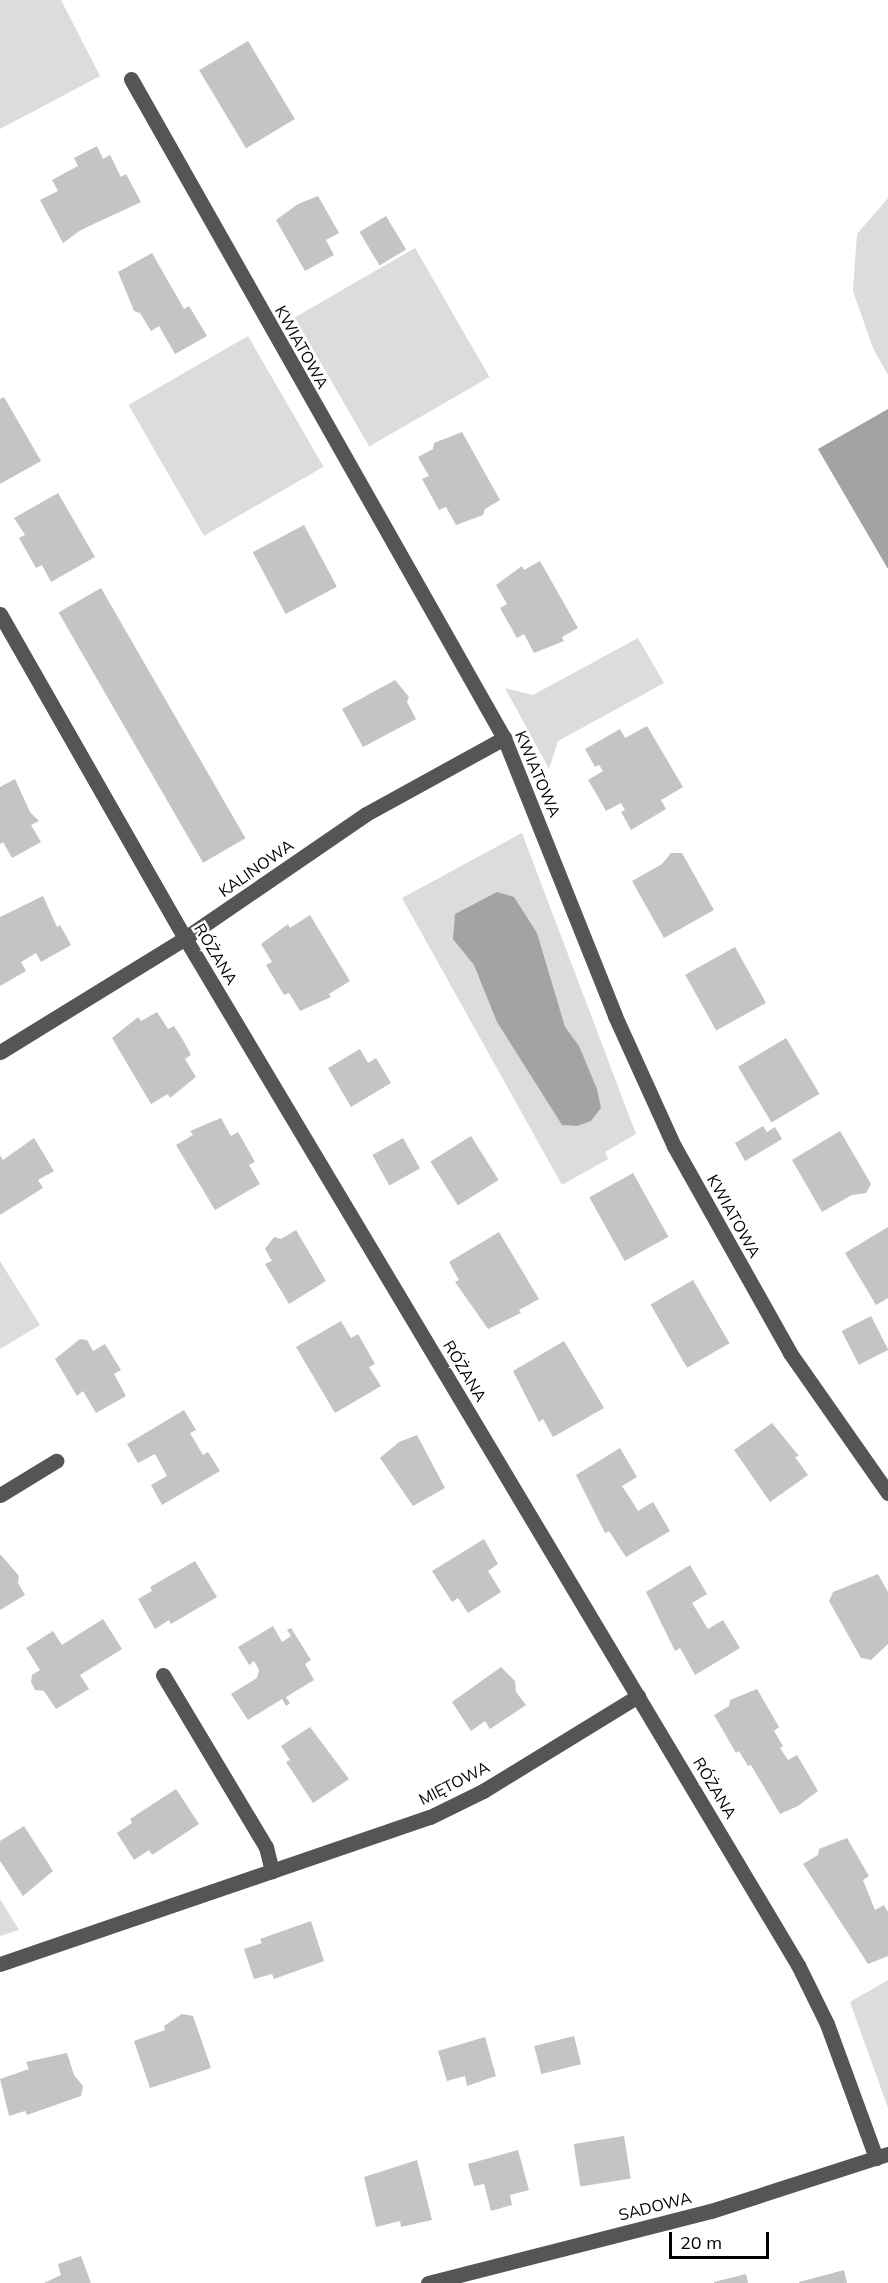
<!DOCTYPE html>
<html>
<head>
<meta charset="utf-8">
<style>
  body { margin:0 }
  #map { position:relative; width:888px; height:2283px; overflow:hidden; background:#fff; font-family:Mulish,sans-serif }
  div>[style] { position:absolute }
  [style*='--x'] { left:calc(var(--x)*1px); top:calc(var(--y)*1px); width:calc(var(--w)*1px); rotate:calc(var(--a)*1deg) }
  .green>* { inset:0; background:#dcdcdc; transform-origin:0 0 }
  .water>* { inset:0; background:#a3a3a3 }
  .building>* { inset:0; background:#c4c4c4; transform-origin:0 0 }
  .minor>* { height:15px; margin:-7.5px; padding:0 7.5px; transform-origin:7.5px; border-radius:7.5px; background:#555 }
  span { translate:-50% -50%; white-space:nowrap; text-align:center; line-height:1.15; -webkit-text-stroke:5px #fff; paint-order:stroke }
  .street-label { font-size:16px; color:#000 }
  .scale { position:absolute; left:669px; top:2232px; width:100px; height:27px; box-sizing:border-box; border:3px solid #000; border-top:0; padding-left:8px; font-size:18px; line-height:21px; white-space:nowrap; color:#000; -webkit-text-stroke:4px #fff; paint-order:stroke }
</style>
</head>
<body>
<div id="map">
  <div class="green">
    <div style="clip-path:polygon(0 0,61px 0,100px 76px,0 129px)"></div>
    <div style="clip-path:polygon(888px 198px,888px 375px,873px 348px,853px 291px,857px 234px)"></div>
    <div style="left:415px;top:248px;width:149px;height:139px;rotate:60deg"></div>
    <div style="left:248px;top:336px;width:151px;height:138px;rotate:60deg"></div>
    <div style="clip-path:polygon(638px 638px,664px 683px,558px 741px,549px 769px,505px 688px,533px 695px)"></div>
    <div style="clip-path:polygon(522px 833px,636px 1134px,605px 1152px,608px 1159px,562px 1185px,402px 898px)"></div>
    <div style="clip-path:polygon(0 1261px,40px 1325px,0 1349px)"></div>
    <div style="clip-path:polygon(0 1899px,19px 1930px,0 1936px)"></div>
    <div style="clip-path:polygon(888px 1980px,888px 2108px,850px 2002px)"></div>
  </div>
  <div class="water">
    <div style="clip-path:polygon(888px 409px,888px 569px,818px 449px)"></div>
    <div style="clip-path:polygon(497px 892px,514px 897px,537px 933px,565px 1027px,579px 1046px,597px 1089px,601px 1108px,591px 1121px,577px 1126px,562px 1125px,497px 1022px,474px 965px,453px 939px,455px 914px)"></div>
  </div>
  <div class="building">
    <div style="left:248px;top:41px;width:91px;height:57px;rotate:59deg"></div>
    <div style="clip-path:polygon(97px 146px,103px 159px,110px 155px,121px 177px,126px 174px,141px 202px,81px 230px,63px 243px,40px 200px,58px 191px,52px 180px,78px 166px,74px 158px)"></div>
    <div style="clip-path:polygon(318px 196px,339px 233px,326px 240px,334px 255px,305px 271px,276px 220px,298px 204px)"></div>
    <div style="left:386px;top:216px;width:39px;height:31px;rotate:59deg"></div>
    <div style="clip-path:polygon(152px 253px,184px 309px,189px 306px,207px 336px,175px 354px,159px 326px,151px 331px,140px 313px,134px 311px,118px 272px)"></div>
    <div style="clip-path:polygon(4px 397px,41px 461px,0 484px,0 399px)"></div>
    <div style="clip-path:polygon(462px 432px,500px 500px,485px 509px,483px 515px,456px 525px,446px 507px,439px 510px,422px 479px,429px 476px,418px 457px,433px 449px,434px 443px)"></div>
    <div style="clip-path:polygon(58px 493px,95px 557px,51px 582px,42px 565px,36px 568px,19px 538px,25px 535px,14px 518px)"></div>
    <div style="left:304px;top:525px;width:70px;height:58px;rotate:62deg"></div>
    <div style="clip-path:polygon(540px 561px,578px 628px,562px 637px,564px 641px,534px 653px,524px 634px,517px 638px,500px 608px,507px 604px,496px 585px,522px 566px,524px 570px)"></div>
    <div style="left:101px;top:588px;width:289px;height:49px;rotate:60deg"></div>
    <div style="clip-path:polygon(395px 680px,409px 697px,407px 702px,416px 719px,363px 747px,342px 709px)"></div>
    <div style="clip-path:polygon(647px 726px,683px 787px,661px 800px,666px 809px,631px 830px,621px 812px,625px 810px,621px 803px,606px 811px,597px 795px,588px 780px,603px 771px,599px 765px,595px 767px,585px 749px,620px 729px,625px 738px)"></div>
    <div style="clip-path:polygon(15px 779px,30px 812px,39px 821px,31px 825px,41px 842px,12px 858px,3px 842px,0 844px,0 787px)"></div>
    <div style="clip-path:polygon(671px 853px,682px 853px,714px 910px,664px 938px,632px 881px,662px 864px)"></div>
    <div style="clip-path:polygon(43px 896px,57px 927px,60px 925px,71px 945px,41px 962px,36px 953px,21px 962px,26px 971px,0 986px,0 917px)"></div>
    <div style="clip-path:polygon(310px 915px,350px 981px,329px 994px,331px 997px,300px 1011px,289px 993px,284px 995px,266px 965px,272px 962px,261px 944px,288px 924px,290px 928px)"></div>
    <div style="left:735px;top:947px;width:64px;height:57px;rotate:61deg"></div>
    <div style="clip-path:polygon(157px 1012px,168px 1029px,174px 1026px,183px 1040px,191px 1055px,185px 1059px,196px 1077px,170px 1098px,168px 1094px,151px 1104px,112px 1038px,138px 1017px,141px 1021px)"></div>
    <div style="left:786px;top:1038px;width:65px;height:56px;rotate:59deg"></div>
    <div style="clip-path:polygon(360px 1049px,368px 1063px,376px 1058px,391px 1083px,351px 1107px,328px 1068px)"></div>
    <div style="clip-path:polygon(221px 1118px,231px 1136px,238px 1132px,255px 1162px,249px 1165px,260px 1184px,215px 1210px,176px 1145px,193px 1135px,190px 1131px)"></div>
    <div style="clip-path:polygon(763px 1126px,767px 1132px,775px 1127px,782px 1139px,745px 1161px,735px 1143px)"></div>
    <div style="clip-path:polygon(840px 1131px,871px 1184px,866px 1193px,852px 1195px,822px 1212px,792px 1160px)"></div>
    <div style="left:471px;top:1136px;width:52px;height:48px;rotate:58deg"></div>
    <div style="clip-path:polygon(34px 1138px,54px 1171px,38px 1180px,43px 1188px,0 1215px,0 1155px,3px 1160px)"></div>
    <div style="left:403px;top:1138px;width:35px;height:35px;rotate:61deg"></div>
    <div style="left:633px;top:1173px;width:73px;height:50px;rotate:61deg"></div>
    <div style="clip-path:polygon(888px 1227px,888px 1298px,876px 1305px,845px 1253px)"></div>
    <div style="clip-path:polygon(296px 1230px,326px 1281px,289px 1304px,265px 1264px,272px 1261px,265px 1249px,274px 1237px,281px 1239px)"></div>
    <div style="clip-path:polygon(499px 1232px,539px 1299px,519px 1310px,521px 1313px,488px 1329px,455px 1282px,459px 1280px,449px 1262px)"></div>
    <div style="left:693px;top:1280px;width:73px;height:49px;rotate:60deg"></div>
    <div style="left:871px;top:1316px;width:38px;height:33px;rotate:63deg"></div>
    <div style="clip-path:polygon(341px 1321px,351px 1338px,358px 1334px,375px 1364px,369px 1367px,381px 1386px,335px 1413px,296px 1347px)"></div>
    <div style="clip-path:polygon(80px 1339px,87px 1340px,93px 1351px,105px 1344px,121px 1370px,114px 1374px,126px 1396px,96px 1413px,83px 1391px,77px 1396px,55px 1359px)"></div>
    <div style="clip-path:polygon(564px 1341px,604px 1408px,553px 1437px,543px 1419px,539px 1422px,513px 1371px)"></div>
    <div style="clip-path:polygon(184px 1410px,196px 1430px,190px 1433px,203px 1455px,208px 1452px,220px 1471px,162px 1505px,151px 1485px,167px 1476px,155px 1454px,138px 1463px,127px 1444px)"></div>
    <div style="clip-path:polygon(772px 1423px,799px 1456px,795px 1457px,808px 1475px,770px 1502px,734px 1450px)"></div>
    <div style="clip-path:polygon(417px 1435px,445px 1488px,413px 1506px,380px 1458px,399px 1442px)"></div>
    <div style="clip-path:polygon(620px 1448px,637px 1477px,622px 1486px,630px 1498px,638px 1511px,653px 1502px,670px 1531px,626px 1557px,609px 1531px,605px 1533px,576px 1475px)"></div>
    <div style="clip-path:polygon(484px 1539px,498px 1564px,488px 1571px,501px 1592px,468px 1613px,458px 1598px,452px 1602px,432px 1571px)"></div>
    <div style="clip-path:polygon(0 1554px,19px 1576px,18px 1583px,25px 1595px,0 1610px)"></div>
    <div style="clip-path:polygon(195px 1561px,217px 1597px,171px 1624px,169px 1620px,155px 1629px,138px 1599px,152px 1591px,150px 1587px)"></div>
    <div style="clip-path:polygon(690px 1565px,707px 1594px,692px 1603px,708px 1629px,723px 1620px,740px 1648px,695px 1675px,680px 1648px,675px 1651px,646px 1592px)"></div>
    <div style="clip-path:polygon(878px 1574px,888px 1592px,888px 1644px,871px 1660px,861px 1658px,829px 1601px,833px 1592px)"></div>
    <div style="clip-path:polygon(103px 1619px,122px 1649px,80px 1675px,89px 1689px,56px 1709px,44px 1691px,35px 1690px,31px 1682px,32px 1675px,40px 1670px,26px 1648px,53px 1631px,62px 1645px)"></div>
    <div style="clip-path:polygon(273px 1626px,282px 1642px,291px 1636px,287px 1630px,291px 1628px,311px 1660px,305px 1664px,314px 1680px,286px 1697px,290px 1703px,286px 1706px,282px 1699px,248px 1720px,231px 1694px,257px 1678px,259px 1670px,254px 1661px,249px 1665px,238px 1647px)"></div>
    <div style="clip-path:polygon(501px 1667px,515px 1681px,516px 1692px,526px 1705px,490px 1729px,485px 1721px,471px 1731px,452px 1702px)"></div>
    <div style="clip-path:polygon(757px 1689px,779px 1727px,774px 1731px,783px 1746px,780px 1748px,788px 1760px,797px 1755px,818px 1791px,798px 1806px,780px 1814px,751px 1765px,748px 1766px,739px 1751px,736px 1753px,714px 1715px,729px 1706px,730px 1700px)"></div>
    <div style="clip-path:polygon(310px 1727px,349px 1779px,313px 1803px,286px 1762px,290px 1760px,281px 1746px)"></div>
    <div style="clip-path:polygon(176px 1789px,199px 1824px,152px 1855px,149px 1850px,134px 1860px,117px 1833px,132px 1823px,130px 1819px)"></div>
    <div style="clip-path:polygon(24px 1826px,53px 1871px,23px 1896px,0 1861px,0 1841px)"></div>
    <div style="clip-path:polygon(847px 1838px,869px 1876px,863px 1880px,875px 1910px,884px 1905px,888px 1912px,888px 1956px,868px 1964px,803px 1864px,818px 1855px,819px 1849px)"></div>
    <div style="clip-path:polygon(311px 1921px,324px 1961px,274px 1979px,272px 1974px,254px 1979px,244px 1949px,262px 1943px,260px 1939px)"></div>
    <div style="clip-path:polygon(182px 2014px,193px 2016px,211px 2068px,150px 2088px,134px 2041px,165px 2030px,164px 2026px)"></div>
    <div style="left:574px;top:2036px;width:29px;height:41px;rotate:76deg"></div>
    <div style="clip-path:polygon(485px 2037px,496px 2076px,467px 2086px,465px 2076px,447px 2081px,438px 2051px)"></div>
    <div style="clip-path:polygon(67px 2053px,74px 2075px,83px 2086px,81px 2096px,27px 2115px,25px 2111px,9px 2116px,0 2079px,29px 2069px,26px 2062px)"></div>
    <div style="left:624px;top:2136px;width:43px;height:51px;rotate:81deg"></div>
    <div style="clip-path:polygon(518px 2150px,529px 2190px,510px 2195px,512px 2205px,491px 2211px,484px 2184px,474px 2186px,468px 2164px)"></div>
    <div style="clip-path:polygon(417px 2160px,432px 2220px,401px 2227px,400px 2221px,376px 2227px,364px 2177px)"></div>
    <div style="clip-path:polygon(81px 2256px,91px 2283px,44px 2283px,61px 2275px,58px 2264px)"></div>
    <div style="clip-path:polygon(844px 2270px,847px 2283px,799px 2283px,799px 2282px)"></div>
    <div style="clip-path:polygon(746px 2274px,748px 2283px,714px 2283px,714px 2282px)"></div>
  </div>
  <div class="minor">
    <div style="--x:131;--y:79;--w:757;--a:60.49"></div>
    <div style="--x:504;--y:738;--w:299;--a:68.2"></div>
    <div style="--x:615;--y:1016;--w:143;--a:65.6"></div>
    <div style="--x:674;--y:1146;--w:237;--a:60.7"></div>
    <div style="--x:790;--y:1353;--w:171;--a:55"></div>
    <div style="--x:0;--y:614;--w:373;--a:60.3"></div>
    <div style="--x:185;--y:938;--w:1196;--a:59.17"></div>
    <div style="--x:798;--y:1965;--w:66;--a:63.8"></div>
    <div style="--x:827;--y:2024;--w:143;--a:69.9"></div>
    <div style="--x:0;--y:1052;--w:217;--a:-31.6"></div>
    <div style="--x:185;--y:938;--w:219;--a:-34.4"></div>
    <div style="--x:366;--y:814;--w:158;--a:-28.8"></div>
    <div style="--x:0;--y:1495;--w:66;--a:-31.3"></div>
    <div style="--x:163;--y:1675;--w:200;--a:59.1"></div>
    <div style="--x:266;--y:1847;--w:25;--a:76"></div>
    <div style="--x:0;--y:1964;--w:454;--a:-18.9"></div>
    <div style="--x:430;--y:1817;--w:59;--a:-26.1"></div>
    <div style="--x:483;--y:1791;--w:182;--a:-31.5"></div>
    <div style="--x:428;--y:2283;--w:292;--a:-14.3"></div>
    <div style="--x:711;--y:2211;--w:186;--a:-17.9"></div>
  </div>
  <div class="street-label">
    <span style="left:302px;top:347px;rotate:61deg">KWIATOWA</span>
    <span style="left:538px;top:774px;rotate:67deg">KWIATOWA</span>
    <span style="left:256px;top:868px;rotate:-35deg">KALINOWA</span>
    <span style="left:216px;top:954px;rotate:59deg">RÓŻANA</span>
    <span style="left:734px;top:1216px;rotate:61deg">KWIATOWA</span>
    <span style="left:465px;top:1371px;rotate:59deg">RÓŻANA</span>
    <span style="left:454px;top:1783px;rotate:-27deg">MIĘTOWA</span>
    <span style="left:715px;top:1788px;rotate:59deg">RÓŻANA</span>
    <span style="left:655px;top:2206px;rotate:-14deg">SADOWA</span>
  </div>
  <div class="scale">20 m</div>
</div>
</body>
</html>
